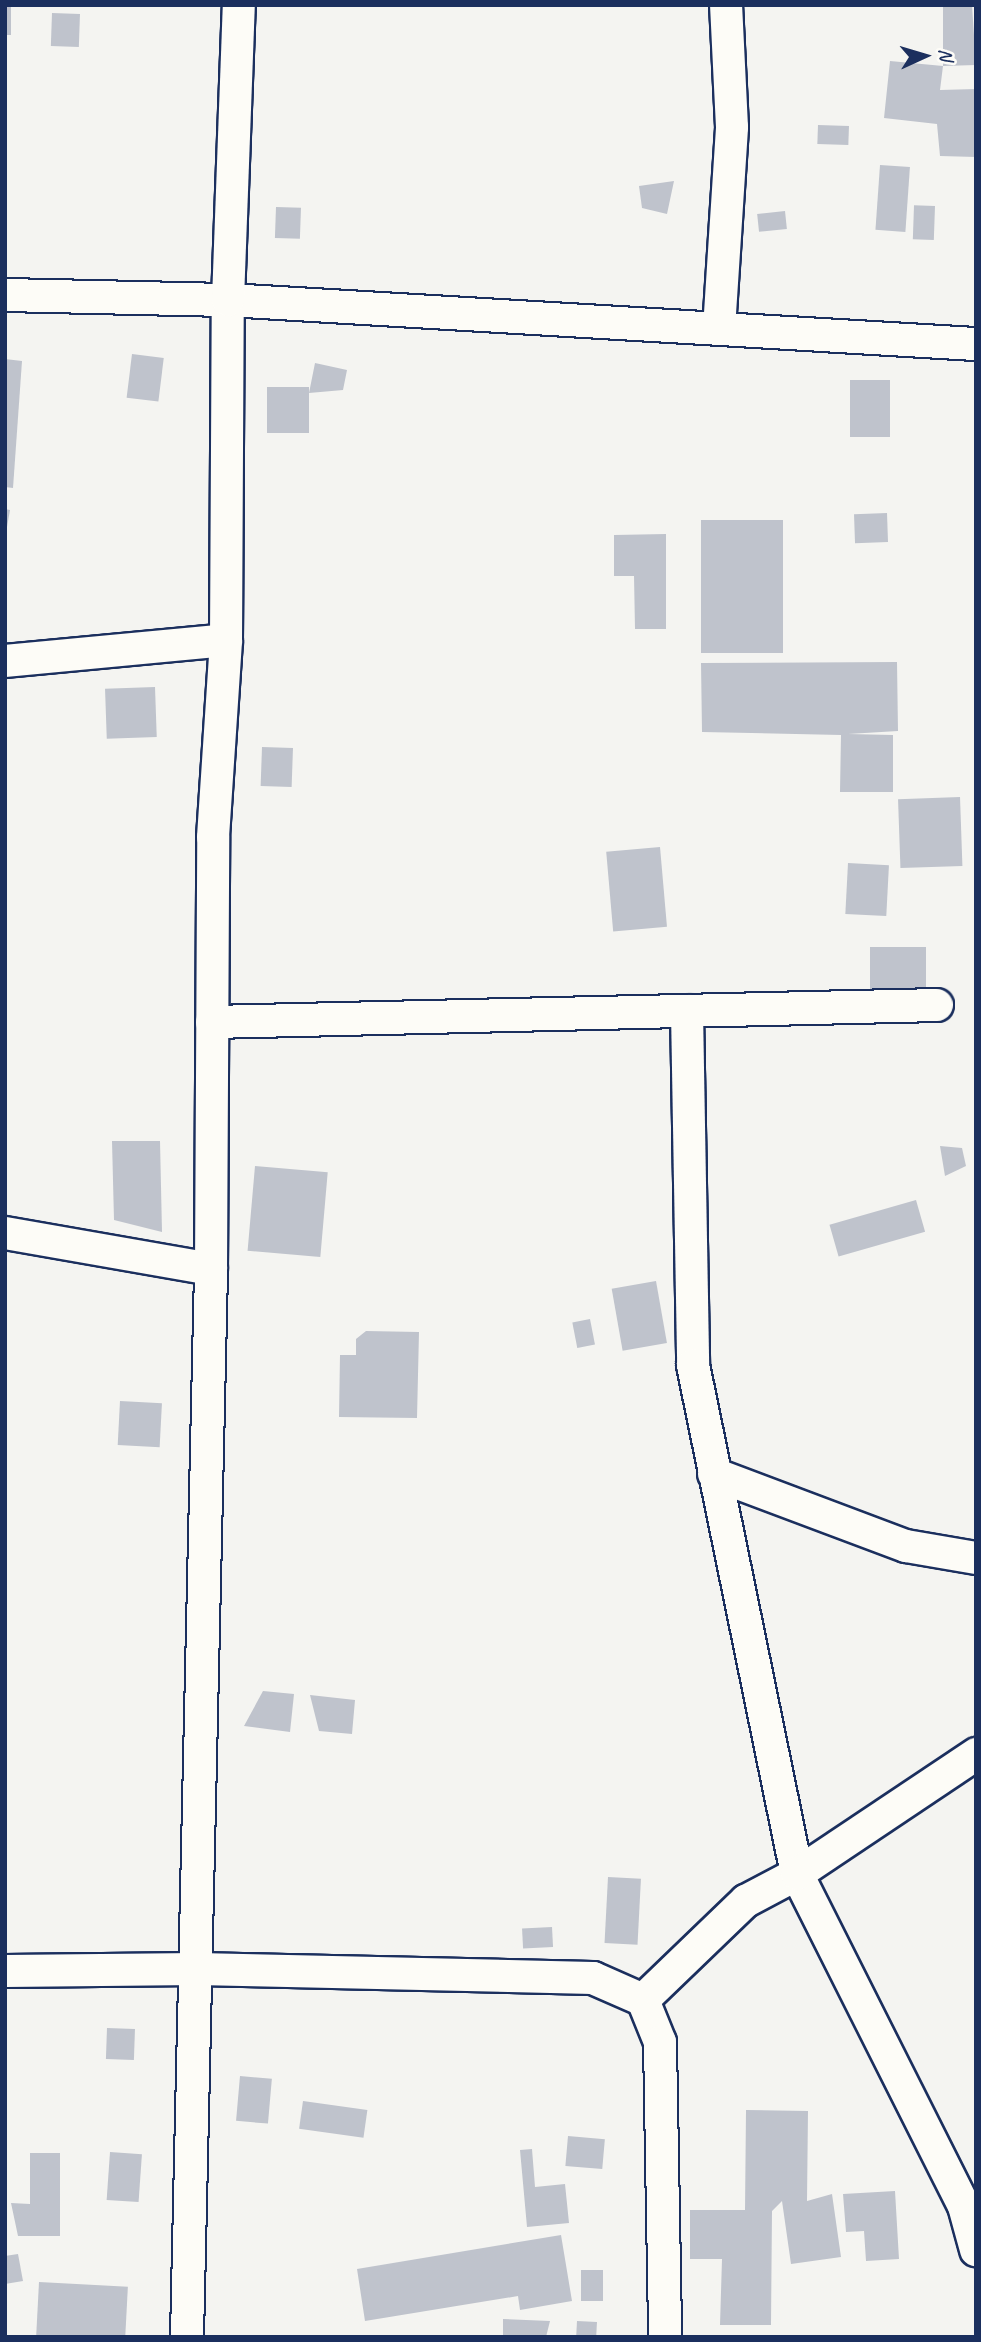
<!DOCTYPE html>
<html>
<head>
<meta charset="utf-8">
<style>
  body { margin:0 }
  #map { position:relative; width:981px; height:2342px; overflow:hidden; background:#f4f4f1; font-family:Caveat,sans-serif }
  div>[style] { position:absolute }
  [style*='--x'] { left:calc(var(--x)*1px); top:calc(var(--y)*1px); width:calc(var(--w)*1px); rotate:calc(var(--a)*1deg) }
  .building>* { inset:0; background:#bfc3cc; transform-origin:0 0 }
  .roads { filter:drop-shadow(2px 0 #1b2f5e) drop-shadow(-2px 0 #1b2f5e) drop-shadow(0 2px #1b2f5e) drop-shadow(0 -2px #1b2f5e) }
  .minor>* { height:32px; margin:-16px; padding:0 16px; transform-origin:16px; border-radius:16px; background:#fdfcf7 }
  span { translate:-50% -50%; white-space:nowrap; text-align:center; line-height:1.15; -webkit-text-stroke:7px #fdfcf7; paint-order:stroke }
  .frame { position:absolute; inset:0; border:7px solid #1b2f5e; pointer-events:none }
  .north { position:absolute; left:890px; top:21px; width:70px; height:70px; -webkit-text-stroke:5px #fdfcf7; paint-order:stroke; rotate:86deg; font-size:19px; font-weight:700; line-height:28px; text-align:center; color:#1b2f5e }
  .north::after { content:''; display:block; margin:auto; width:24px; height:32px; background:#1b2f5e; clip-path:polygon(50% 0,100% 100%,50% 72%,0 100%) }
</style>
</head>
<body>
<div id="map">
  <div class="building">
    <div style="left:5px;top:5px;width:6px;height:30px"></div>
    <div style="clip-path:polygon(943px 5px,972px 5px,976px 65px,943px 66px,940px 90px,976px 89px,976px 157px,940px 156px,937px 124px,884px 118px,890px 61px,943px 66px)"></div>
    <div style="left:52px;top:13px;width:28px;height:33px;rotate:2deg"></div>
    <div style="left:818px;top:125px;width:31px;height:19px;rotate:2deg"></div>
    <div style="left:880px;top:165px;width:30px;height:65px;rotate:4deg"></div>
    <div style="clip-path:polygon(674px 181px,667px 214px,642px 208px,639px 186px)"></div>
    <div style="left:935px;top:206px;width:34px;height:21px;rotate:92deg"></div>
    <div style="left:276px;top:207px;width:25px;height:31px;rotate:2deg"></div>
    <div style="left:785px;top:211px;width:18px;height:28px;rotate:84deg"></div>
    <div style="left:132px;top:354px;width:32px;height:44px;rotate:7deg"></div>
    <div style="clip-path:polygon(5px 359px,22px 361px,13px 488px,5px 487px)"></div>
    <div style="clip-path:polygon(315px 363px,347px 370px,343px 390px,309px 393px,309px 433px,267px 433px,267px 387px,309px 387px,309px 393px)"></div>
    <div style="left:850px;top:380px;width:40px;height:57px"></div>
    <div style="clip-path:polygon(5px 509px,10px 510px,7px 527px,5px 527px)"></div>
    <div style="left:887px;top:513px;width:29px;height:33px;rotate:88deg"></div>
    <div style="left:783px;top:520px;width:133px;height:82px;rotate:90deg"></div>
    <div style="clip-path:polygon(666px 534px,666px 629px,635px 629px,634px 576px,614px 576px,614px 535px)"></div>
    <div style="clip-path:polygon(897px 662px,898px 731px,848px 734px,893px 735px,893px 792px,840px 792px,841px 735px,702px 732px,701px 663px)"></div>
    <div style="left:155px;top:687px;width:50px;height:50px;rotate:88deg"></div>
    <div style="left:262px;top:747px;width:31px;height:39px;rotate:2deg"></div>
    <div style="left:960px;top:797px;width:69px;height:62px;rotate:88deg"></div>
    <div style="left:660px;top:847px;width:80px;height:54px;rotate:85deg"></div>
    <div style="left:848px;top:863px;width:41px;height:51px;rotate:3deg"></div>
    <div style="left:870px;top:947px;width:56px;height:47px"></div>
    <div style="clip-path:polygon(112px 1141px,160px 1141px,162px 1232px,114px 1220px)"></div>
    <div style="clip-path:polygon(940px 1146px,962px 1148px,966px 1166px,945px 1176px)"></div>
    <div style="left:255px;top:1166px;width:73px;height:85px;rotate:5deg"></div>
    <div style="left:916px;top:1200px;width:33px;height:90px;rotate:74deg"></div>
    <div style="left:656px;top:1281px;width:63px;height:45px;rotate:80deg"></div>
    <div style="left:590px;top:1319px;width:26px;height:18px;rotate:79deg"></div>
    <div style="clip-path:polygon(366px 1331px,419px 1332px,417px 1418px,339px 1417px,340px 1355px,356px 1355px,356px 1339px)"></div>
    <div style="left:120px;top:1401px;width:42px;height:44px;rotate:3deg"></div>
    <div style="clip-path:polygon(263px 1691px,294px 1694px,290px 1732px,244px 1726px)"></div>
    <div style="clip-path:polygon(310px 1695px,355px 1700px,352px 1734px,319px 1731px)"></div>
    <div style="left:608px;top:1877px;width:33px;height:66px;rotate:3deg"></div>
    <div style="left:552px;top:1927px;width:20px;height:30px;rotate:87deg"></div>
    <div style="left:107px;top:2028px;width:28px;height:31px;rotate:2deg"></div>
    <div style="left:240px;top:2076px;width:32px;height:45px;rotate:5deg"></div>
    <div style="left:303px;top:2101px;width:65px;height:28px;rotate:8deg"></div>
    <div style="clip-path:polygon(746px 2110px,808px 2111px,807px 2201px,832px 2194px,841px 2257px,791px 2264px,782px 2201px,772px 2211px,771px 2325px,720px 2325px,722px 2259px,690px 2259px,690px 2210px,745px 2210px)"></div>
    <div style="left:568px;top:2136px;width:37px;height:30px;rotate:5deg"></div>
    <div style="clip-path:polygon(532px 2149px,535px 2187px,565px 2184px,569px 2223px,527px 2227px,520px 2150px)"></div>
    <div style="left:110px;top:2152px;width:32px;height:48px;rotate:4deg"></div>
    <div style="clip-path:polygon(30px 2153px,60px 2153px,60px 2236px,18px 2236px,11px 2203px,30px 2204px)"></div>
    <div style="clip-path:polygon(895px 2191px,899px 2259px,866px 2261px,864px 2231px,846px 2232px,843px 2194px)"></div>
    <div style="clip-path:polygon(561px 2235px,572px 2301px,520px 2310px,518px 2296px,365px 2321px,357px 2269px)"></div>
    <div style="clip-path:polygon(18px 2254px,23px 2281px,5px 2284px,5px 2256px)"></div>
    <div style="left:581px;top:2270px;width:22px;height:31px"></div>
    <div style="left:39px;top:2282px;width:89px;height:55px;rotate:3deg"></div>
    <div style="clip-path:polygon(503px 2319px,550px 2321px,546px 2337px,503px 2337px)"></div>
    <div style="left:577px;top:2321px;width:20px;height:16px;rotate:3deg"></div>
  </div>
  <div class="roads">
    <div class="minor">
      <div style="--x:5;--y:295;--w:223;--a:1.3"></div>
      <div style="--x:228;--y:300;--w:749;--a:3.37"></div>
      <div style="--x:719;--y:329;--w:202;--a:-86.3"></div>
      <div style="--x:732;--y:127;--w:122;--a:-92.8"></div>
      <div style="--x:5;--y:661;--w:222;--a:-5.4"></div>
      <div style="--x:687;--y:1011;--w:354;--a:89"></div>
      <div style="--x:693;--y:1365;--w:520;--a:78.45"></div>
      <div style="--x:797;--y:1874;--w:372;--a:63.3"></div>
      <div style="--x:964;--y:2206;--w:46;--a:74.7"></div>
      <div style="--x:212;--y:1022;--w:725;--a:-1.34"></div>
      <div style="--x:5;--y:1233;--w:209;--a:9.9"></div>
      <div style="--x:714;--y:1474;--w:205;--a:20.6"></div>
      <div style="--x:906;--y:1546;--w:71;--a:9.7"></div>
      <div style="--x:5;--y:1971;--w:193;--a:-0.6"></div>
      <div style="--x:198;--y:1969;--w:395;--a:1.3"></div>
      <div style="--x:593;--y:1978;--w:55;--a:23.7"></div>
      <div style="--x:643;--y:2000;--w:45;--a:68"></div>
      <div style="--x:660;--y:2042;--w:295;--a:89"></div>
      <div style="--x:643;--y:2000;--w:143;--a:-43.9"></div>
      <div style="--x:746;--y:1901;--w:58;--a:-27.9"></div>
      <div style="--x:797;--y:1874;--w:216;--a:-33.8"></div>
      <div style="--x:187;--y:2337;--w:1068;--a:-88.71"></div>
      <div style="--x:211;--y:1269;--w:432;--a:-89.7"></div>
      <div style="--x:213;--y:837;--w:197;--a:-86.2"></div>
      <div style="--x:226;--y:640;--w:340;--a:-89.7"></div>
      <div style="--x:228;--y:300;--w:295;--a:-87.9"></div>
    </div>
  </div>
  <div class="frame"></div>
  <div class="north">N</div>
</div>
</body>
</html>
